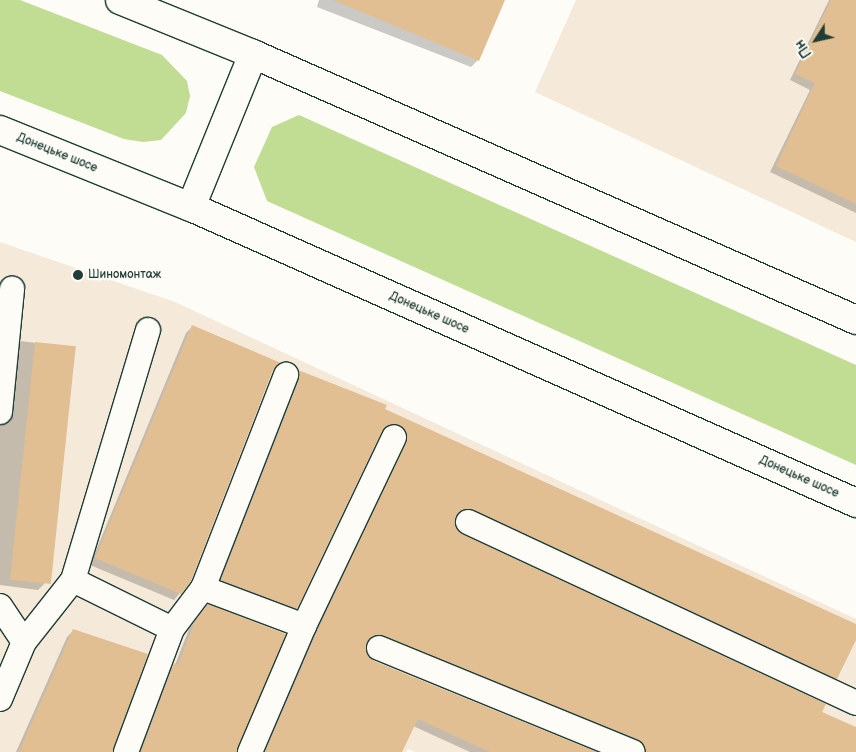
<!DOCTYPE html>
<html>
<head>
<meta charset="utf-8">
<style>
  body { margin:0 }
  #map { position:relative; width:856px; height:752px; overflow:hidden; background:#fdfcf7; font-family:"Balsamiq Sans",sans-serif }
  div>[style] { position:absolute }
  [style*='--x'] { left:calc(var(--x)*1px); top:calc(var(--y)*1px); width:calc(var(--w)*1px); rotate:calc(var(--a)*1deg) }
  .built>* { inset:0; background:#f5ead9 }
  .green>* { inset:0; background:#c1dc93 }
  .shadow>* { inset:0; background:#0003 }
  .building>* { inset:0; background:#e1bf93; transform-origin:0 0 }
  .roads { filter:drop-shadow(1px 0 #1f3d34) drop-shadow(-1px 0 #1f3d34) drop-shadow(0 1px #1f3d34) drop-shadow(0 -1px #1f3d34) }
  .service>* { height:24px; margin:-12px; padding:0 12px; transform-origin:12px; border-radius:12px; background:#fdfcf7 }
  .trunk>* { height:28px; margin:-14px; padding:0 14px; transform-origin:14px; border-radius:14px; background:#fdfcf7 }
  .dots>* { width:14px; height:14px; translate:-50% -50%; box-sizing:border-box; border:2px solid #fdfcf7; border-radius:50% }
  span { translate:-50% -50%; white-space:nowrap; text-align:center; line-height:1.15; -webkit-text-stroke:4.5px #fdfcf7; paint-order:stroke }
  .street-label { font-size:12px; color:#1f3d34 }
  .poi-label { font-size:12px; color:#1f3d34 }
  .left { translate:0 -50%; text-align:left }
  .north { position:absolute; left:791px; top:15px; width:50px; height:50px; -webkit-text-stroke:4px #fdfcf7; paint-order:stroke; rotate:235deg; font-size:14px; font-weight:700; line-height:20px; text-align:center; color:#1f3d34 }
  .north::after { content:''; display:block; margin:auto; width:18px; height:22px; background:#1f3d34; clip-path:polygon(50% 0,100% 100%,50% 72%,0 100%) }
</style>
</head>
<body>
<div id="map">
  <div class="built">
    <div style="clip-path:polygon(576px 0,856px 0,856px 242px,535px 92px)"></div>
    <div style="clip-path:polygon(0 242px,175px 302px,856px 619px,856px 752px,415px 752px,408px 749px,406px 752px,0 752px)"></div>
  </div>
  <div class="green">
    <div style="clip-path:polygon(0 0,20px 0,162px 55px,187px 81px,190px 96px,186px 113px,161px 140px,143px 142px,124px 139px,0 91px)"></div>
    <div style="clip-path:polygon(299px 115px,856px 365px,856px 465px,267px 201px,254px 167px,272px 127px)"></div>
  </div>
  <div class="shadow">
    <div style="clip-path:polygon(319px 0,503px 0,478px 60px,471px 67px,317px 7px)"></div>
    <div style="clip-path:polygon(829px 0,856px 0,856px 213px,770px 172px,810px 90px,790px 80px)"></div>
    <div style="clip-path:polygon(192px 327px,272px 370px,180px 593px,174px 600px,90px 565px,186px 333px)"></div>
    <div style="clip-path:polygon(21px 341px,74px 348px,44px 584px,38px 590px,0 585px,0 425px,8px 422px,15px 348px)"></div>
    <div style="clip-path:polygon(298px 371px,856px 625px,856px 637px,836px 678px,830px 685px,467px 515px,454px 516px,455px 530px,462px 536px,856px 729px,856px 752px,637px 752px,377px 641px,365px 643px,367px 657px,373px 662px,593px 752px,470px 752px,413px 726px,401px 752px,262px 752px,393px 430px,380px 431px,296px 608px,289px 614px,215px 587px,292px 377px)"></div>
    <div style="clip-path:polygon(202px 613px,237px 752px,137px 752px,168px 671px,175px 665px,189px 629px)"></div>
    <div style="clip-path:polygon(73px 631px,112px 752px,16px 752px,67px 637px)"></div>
  </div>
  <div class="building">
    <div style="clip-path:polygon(333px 0,505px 0,479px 61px)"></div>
    <div style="clip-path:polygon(831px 0,856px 0,856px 204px,776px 166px,815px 83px,795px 74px)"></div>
    <div style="clip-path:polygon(192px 325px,281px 363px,273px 370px,191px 581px,181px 594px,95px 558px)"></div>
    <div style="left:35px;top:342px;width:41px;height:239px;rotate:6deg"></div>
    <div style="clip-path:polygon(298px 370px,387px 405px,385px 409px,856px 624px,856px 640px,837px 679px,474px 510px,461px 511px,455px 517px,457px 529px,462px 534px,826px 704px,822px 712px,856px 727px,856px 752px,646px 752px,638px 739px,378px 634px,366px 643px,368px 656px,374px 661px,597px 752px,490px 752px,418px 719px,402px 752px,265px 752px,317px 632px,408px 436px,399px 424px,387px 425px,382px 431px,297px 609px,221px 580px,299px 380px)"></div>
    <div style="clip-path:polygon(208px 604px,286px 634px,237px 752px,141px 752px,174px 663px,178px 665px,195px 621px)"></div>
    <div style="clip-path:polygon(73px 629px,148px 654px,113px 752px,19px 752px)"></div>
  </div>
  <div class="roads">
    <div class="service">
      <div style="--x:0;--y:412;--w:124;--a:-84.4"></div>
      <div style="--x:468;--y:522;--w:428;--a:25"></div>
      <div style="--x:73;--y:580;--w:110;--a:26.3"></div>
      <div style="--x:203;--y:588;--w:108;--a:20.6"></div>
      <div style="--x:0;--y:606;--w:43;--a:56.3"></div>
      <div style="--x:379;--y:648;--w:274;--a:22.3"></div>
      <div style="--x:0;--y:699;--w:62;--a:-67.2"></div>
      <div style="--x:24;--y:642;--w:79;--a:-51.7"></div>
      <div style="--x:73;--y:580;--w:261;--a:-73.3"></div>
      <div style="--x:126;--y:752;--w:131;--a:-69.5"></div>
      <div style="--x:172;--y:629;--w:51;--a:-52.9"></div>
      <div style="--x:203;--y:588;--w:229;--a:-68.7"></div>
      <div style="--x:250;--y:752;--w:137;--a:-66.8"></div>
      <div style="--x:304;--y:626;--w:209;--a:-64.5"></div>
    </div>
    <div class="trunk">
      <div style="--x:120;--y:0;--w:144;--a:22.1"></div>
      <div style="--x:253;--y:54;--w:659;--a:23.8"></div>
      <div style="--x:0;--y:130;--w:206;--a:22"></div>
      <div style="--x:191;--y:207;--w:728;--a:23.99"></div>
      <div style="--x:191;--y:207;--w:165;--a:-67.9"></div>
    </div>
  </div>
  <div class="dots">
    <div style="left:78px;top:275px;background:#1f3d34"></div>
  </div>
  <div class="street-label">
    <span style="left:57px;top:153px;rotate:22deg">Донецьке шосе</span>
    <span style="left:429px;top:313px;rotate:24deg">Донецьке шосе</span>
    <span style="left:799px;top:477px;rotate:24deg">Донецьке шосе</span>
  </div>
  <div class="poi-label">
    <span class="left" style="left:88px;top:275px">Шиномонтаж</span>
  </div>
  <div class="north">Пн</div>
</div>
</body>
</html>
